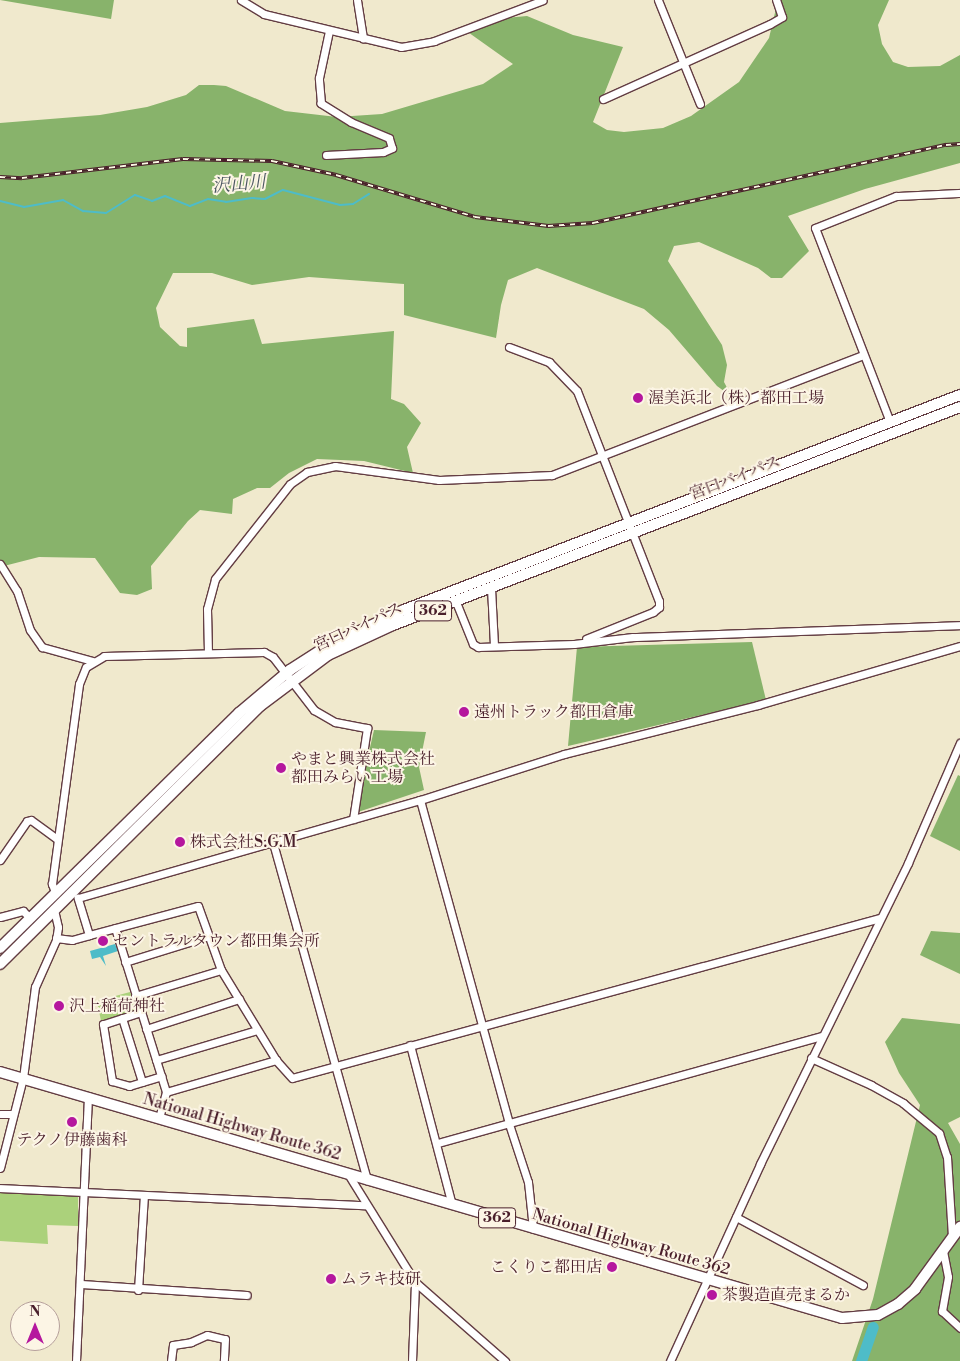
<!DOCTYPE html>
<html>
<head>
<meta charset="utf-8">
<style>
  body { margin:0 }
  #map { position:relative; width:960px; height:1361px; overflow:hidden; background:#f0e9cd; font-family:"Libre Bodoni","Noto Serif JP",serif }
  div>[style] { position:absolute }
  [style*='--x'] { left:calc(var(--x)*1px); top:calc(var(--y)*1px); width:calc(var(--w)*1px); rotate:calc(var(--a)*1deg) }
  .green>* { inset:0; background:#abd17b }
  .forest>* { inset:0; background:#88b36b }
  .water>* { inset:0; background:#4ebcc8 }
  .stream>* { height:2px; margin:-1px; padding:0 1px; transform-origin:1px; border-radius:1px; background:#4ebcc8 }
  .river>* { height:11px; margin:-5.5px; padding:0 5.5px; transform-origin:5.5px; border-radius:5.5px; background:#4ebcc8 }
  .roads { filter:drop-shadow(1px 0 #633d43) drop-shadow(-1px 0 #633d43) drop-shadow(0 1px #633d43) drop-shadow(0 -1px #633d43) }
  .minor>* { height:7px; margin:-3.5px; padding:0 3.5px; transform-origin:3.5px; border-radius:3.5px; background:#fff }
  .highway>* { height:10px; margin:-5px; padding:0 5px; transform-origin:5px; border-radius:5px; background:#fff }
  .rail>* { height:4px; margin-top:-2px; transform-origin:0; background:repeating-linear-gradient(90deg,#fcf5e5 0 5.5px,#4a1f2b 0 11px); box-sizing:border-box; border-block:1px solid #4a1f2b }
  .dots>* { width:14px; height:14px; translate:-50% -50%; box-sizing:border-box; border:2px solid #fcf5e5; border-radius:50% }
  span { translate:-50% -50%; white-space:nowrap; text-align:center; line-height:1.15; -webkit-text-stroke:4px #fcf5e5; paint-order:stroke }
  .shield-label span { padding:1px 4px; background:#fcf5e5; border:1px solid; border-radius:4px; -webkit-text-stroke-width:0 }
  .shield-label { font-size:15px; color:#4a1f2b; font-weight:700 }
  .poi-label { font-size:16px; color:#4a1f2b }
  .left { translate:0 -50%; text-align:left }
  .right { translate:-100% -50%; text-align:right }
  .street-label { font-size:16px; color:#4a1f2b }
  .water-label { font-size:18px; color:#4b5662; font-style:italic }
  .north { position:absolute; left:10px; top:1301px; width:50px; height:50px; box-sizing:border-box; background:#fcf5e5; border:1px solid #b59f9b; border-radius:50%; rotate:0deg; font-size:14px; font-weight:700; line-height:20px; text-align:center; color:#4a1f2b }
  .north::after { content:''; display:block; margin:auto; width:18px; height:22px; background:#b5179e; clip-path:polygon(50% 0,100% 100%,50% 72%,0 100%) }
</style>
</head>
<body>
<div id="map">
  <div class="green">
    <div style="clip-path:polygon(130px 992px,137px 1010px,101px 1021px,97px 1001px)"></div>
    <div style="clip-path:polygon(0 1191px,78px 1195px,78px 1226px,47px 1225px,48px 1244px,0 1241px)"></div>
  </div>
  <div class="forest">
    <div style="clip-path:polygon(0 0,114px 0,111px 19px)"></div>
    <div style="clip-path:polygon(778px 0,889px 0,878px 25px,882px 44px,893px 62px,908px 67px,940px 66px,960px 55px,960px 163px,865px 189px,788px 216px,809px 251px,782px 278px,771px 278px,758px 268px,699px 242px,674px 246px,668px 261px,722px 345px,727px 365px,724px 382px,732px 397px,717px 386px,669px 330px,644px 309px,537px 268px,508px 280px,501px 305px,496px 338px,404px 315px,404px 284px,309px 277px,252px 285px,212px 273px,173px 273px,156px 308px,160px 327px,180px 346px,187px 347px,187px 328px,254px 319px,262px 344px,394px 331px,391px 399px,404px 404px,421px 423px,407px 447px,413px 473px,364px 461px,317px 459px,289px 473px,270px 488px,257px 488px,233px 499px,232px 514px,200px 510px,188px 521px,151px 566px,152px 589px,137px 595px,120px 593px,95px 558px,39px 557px,0 567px,0 123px,100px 115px,147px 107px,186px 95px,199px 85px,214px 85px,226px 86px,285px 111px,337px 117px,382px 114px,483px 84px,513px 64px,465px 30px,493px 19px,527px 16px,573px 35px,623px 47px,593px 122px,607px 130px,624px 132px,663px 128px,691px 116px,739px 82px,769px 38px)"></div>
    <div style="clip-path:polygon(752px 642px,766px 700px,568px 746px,577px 647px)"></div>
    <div style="clip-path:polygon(374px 730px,426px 732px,419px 767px,424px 790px,355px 813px)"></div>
    <div style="clip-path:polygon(958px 775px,960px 776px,960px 851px,930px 836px)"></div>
    <div style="clip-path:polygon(931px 931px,960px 933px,960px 974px,920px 955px)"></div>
    <div style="clip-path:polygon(902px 1018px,960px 1024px,960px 1117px,948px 1123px,960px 1144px,960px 1361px,852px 1361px,873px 1299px,920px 1105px,899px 1073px,885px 1042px)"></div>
  </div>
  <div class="water">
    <div style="clip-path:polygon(115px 944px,118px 951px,103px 956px,106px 966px,100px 957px,92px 959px,90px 951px)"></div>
  </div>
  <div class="stream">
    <div style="--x:0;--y:201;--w:25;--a:14"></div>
    <div style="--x:24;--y:207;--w:40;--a:-10"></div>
    <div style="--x:63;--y:200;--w:23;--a:29"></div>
    <div style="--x:83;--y:211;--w:23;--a:5"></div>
    <div style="--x:106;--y:213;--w:34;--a:-32"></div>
    <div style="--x:135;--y:195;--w:18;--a:19"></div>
    <div style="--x:152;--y:201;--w:14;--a:-21"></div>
    <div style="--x:165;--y:196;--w:27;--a:22"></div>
    <div style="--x:190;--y:206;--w:19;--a:-21"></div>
    <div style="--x:208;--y:199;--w:18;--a:9"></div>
    <div style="--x:226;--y:202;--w:26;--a:-9"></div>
    <div style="--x:252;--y:198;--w:13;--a:4"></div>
    <div style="--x:265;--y:199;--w:20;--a:-27"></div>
    <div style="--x:283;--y:190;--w:59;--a:14.7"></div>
    <div style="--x:340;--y:205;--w:13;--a:-4"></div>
    <div style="--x:353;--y:204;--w:19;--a:-32"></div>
  </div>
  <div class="river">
    <div style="--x:861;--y:1361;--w:36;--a:-71"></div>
  </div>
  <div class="roads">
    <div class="minor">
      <div style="--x:241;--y:0;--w:27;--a:31"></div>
      <div style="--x:264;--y:14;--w:141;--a:13.5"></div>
      <div style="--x:401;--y:47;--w:34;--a:-10"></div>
      <div style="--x:434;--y:41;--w:116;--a:-20.6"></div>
      <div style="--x:357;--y:0;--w:39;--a:81"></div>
      <div style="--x:658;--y:0;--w:112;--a:68"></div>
      <div style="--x:603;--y:99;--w:183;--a:-24.2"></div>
      <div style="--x:770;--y:24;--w:14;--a:-30"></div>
      <div style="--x:782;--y:17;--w:18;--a:-109"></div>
      <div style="--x:326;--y:155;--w:57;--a:-3"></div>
      <div style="--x:383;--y:152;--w:10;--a:-24"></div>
      <div style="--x:392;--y:148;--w:10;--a:-107"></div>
      <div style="--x:389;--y:138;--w:41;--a:-157.2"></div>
      <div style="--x:351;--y:122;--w:36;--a:-148"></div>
      <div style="--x:321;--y:103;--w:25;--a:-95"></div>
      <div style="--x:319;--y:78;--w:48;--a:-78"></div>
      <div style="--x:509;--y:347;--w:43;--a:20.6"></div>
      <div style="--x:549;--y:362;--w:40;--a:46"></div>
      <div style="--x:577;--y:391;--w:225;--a:68.7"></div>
      <div style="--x:659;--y:601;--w:6;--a:90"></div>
      <div style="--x:659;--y:607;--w:8;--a:140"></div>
      <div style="--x:653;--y:612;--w:72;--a:158.1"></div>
      <div style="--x:890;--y:422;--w:208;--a:-111.1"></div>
      <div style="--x:815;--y:228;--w:87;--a:-21.6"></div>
      <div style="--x:896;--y:196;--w:64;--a:-2.7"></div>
      <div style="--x:0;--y:564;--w:32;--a:58"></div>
      <div style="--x:17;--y:591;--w:41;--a:71.6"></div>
      <div style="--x:30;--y:630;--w:21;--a:55"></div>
      <div style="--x:42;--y:647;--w:52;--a:15.6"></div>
      <div style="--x:491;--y:588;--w:58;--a:87"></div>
      <div style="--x:456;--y:602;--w:45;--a:68"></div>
      <div style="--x:473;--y:644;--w:6;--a:31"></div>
      <div style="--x:478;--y:647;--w:96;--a:-1.8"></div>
      <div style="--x:574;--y:644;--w:59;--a:-6.8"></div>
      <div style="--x:633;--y:637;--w:327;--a:-2.1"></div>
      <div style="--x:208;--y:653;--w:44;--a:-91.3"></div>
      <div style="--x:207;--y:609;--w:31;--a:-75"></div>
      <div style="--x:215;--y:579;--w:121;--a:-51.7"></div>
      <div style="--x:290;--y:484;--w:21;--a:-35"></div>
      <div style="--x:307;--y:472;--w:29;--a:-12"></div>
      <div style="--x:335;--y:466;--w:105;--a:7.7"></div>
      <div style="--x:439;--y:480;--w:113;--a:-2.5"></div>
      <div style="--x:552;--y:475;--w:333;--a:-21.1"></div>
      <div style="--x:420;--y:800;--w:336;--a:74.6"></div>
      <div style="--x:509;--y:1124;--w:61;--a:71.9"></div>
      <div style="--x:528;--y:1182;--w:47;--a:83.9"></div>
      <div style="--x:273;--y:843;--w:350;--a:74.4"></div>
      <div style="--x:0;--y:860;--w:47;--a:-55.3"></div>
      <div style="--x:27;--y:821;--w:4;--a:-14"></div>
      <div style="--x:31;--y:820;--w:32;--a:36"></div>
      <div style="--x:55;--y:892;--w:9;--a:-111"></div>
      <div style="--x:52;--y:884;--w:202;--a:-82.3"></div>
      <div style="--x:79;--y:684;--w:18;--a:-68"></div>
      <div style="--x:86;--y:667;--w:21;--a:-31"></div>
      <div style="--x:104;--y:656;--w:160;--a:-1.4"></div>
      <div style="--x:264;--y:652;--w:10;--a:29"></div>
      <div style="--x:273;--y:657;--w:67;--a:52.3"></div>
      <div style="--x:314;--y:710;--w:24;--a:30"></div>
      <div style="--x:335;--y:722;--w:33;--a:11"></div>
      <div style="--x:367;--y:728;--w:92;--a:98.7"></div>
      <div style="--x:0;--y:917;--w:24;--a:-15"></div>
      <div style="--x:23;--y:911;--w:10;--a:45"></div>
      <div style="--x:880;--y:918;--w:609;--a:164.78"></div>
      <div style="--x:292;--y:1078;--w:24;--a:-132"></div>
      <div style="--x:276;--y:1060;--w:105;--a:-121.4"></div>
      <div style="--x:221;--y:970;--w:68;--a:-109.8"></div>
      <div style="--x:198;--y:906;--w:113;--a:165.1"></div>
      <div style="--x:89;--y:935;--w:39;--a:-107"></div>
      <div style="--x:78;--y:898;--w:356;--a:-16"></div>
      <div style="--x:420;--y:800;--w:151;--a:-17.7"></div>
      <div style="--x:564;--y:754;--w:200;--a:-14.2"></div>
      <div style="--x:758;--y:705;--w:210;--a:-16.3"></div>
      <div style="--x:115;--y:928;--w:172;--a:72.7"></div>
      <div style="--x:166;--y:1092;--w:27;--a:105"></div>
      <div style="--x:56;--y:938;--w:16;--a:7"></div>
      <div style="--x:72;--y:940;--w:18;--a:-16"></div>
      <div style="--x:125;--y:962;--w:88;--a:-17.2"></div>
      <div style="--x:135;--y:996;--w:90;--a:-16.8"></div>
      <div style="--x:141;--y:1012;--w:40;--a:162"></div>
      <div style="--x:103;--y:1024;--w:58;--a:81"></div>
      <div style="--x:112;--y:1081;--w:18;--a:16"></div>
      <div style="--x:129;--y:1086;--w:34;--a:-17"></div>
      <div style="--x:122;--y:1018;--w:67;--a:72.6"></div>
      <div style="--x:146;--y:1029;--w:98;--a:-17.9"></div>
      <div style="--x:410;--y:1045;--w:165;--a:75.3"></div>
      <div style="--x:811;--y:1058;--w:66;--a:24.2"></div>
      <div style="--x:871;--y:1085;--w:37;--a:29"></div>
      <div style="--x:903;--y:1103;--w:47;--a:39.8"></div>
      <div style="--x:939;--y:1133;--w:25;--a:72"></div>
      <div style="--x:947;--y:1157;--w:80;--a:86.4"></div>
      <div style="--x:156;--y:1060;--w:105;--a:-16.5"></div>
      <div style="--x:166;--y:1092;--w:115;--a:-16.2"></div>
      <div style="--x:0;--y:1114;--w:13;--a:0"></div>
      <div style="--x:438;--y:1143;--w:398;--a:-15.6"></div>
      <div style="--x:0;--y:1168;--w:93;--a:-75.7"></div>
      <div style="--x:23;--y:1078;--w:92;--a:-82.5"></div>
      <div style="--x:35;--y:987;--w:51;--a:-65.9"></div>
      <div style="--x:56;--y:940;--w:13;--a:-81"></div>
      <div style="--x:58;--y:927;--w:17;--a:-103"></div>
      <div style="--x:348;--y:1174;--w:127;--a:58.2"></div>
      <div style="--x:415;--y:1282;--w:120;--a:41.3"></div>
      <div style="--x:0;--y:1188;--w:366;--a:2.7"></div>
      <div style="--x:736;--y:1217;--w:144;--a:28.2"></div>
      <div style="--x:943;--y:1251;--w:26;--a:79"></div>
      <div style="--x:948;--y:1277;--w:35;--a:100"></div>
      <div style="--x:942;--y:1311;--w:25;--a:43"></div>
      <div style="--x:81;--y:1284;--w:166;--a:3.8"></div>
      <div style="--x:138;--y:1290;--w:95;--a:-86.4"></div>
      <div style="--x:76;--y:1361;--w:265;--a:-87.4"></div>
      <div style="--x:171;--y:1361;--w:16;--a:-83"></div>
      <div style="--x:173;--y:1345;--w:18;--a:-9"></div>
      <div style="--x:191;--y:1342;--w:17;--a:-24"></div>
      <div style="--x:207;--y:1335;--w:18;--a:13"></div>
      <div style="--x:225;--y:1339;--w:22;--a:93"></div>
      <div style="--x:412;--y:1361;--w:79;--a:-87.8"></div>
      <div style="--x:670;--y:1361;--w:217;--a:-65.4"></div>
      <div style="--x:760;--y:1164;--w:335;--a:-63.8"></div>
      <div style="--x:908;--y:863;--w:131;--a:-66.6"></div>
    </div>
    <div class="highway">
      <div style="--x:0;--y:948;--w:335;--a:-44.5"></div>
      <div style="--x:239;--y:713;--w:67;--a:-40.1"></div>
      <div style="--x:290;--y:670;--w:43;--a:-32.6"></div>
      <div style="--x:326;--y:647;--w:86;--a:-25.4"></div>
      <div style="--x:404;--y:610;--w:596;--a:-21.14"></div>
      <div style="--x:0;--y:964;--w:366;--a:-44.8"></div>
      <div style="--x:260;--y:706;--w:85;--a:-36.9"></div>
      <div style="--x:328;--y:655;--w:72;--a:-24.8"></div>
      <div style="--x:393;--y:625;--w:607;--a:-21.03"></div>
      <div style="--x:0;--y:1072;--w:877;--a:16.29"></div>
      <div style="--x:842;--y:1318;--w:36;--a:-5"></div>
      <div style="--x:878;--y:1315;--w:23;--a:-29"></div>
      <div style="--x:898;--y:1304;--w:23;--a:-41"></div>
      <div style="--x:915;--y:1289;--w:77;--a:-54"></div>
    </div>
  </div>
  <div class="rail">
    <div style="--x:0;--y:177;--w:22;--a:3"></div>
    <div style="--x:22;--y:178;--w:162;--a:-6.7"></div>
    <div style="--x:183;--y:159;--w:89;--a:1.3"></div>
    <div style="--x:272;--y:161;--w:66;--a:12.3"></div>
    <div style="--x:336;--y:175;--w:145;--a:16.8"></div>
    <div style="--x:475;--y:217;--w:74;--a:7"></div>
    <div style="--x:548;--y:226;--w:45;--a:-3.8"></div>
    <div style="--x:593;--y:223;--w:362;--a:-12.5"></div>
    <div style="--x:946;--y:145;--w:14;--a:-4"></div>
  </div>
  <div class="dots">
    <div style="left:638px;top:398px;background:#b5179e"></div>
    <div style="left:464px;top:712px;background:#b5179e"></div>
    <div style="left:281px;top:768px;background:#b5179e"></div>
    <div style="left:180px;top:842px;background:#b5179e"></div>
    <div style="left:103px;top:941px;background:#b5179e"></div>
    <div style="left:59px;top:1006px;background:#b5179e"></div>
    <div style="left:72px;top:1122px;background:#b5179e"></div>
    <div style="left:612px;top:1267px;background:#b5179e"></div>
    <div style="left:331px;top:1279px;background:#b5179e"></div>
    <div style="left:712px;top:1295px;background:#b5179e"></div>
  </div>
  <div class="shield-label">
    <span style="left:433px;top:611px">362</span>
    <span style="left:497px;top:1218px">362</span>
  </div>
  <div class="poi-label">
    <span class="left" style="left:648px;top:398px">渥美浜北（株）都田工場</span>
    <span class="left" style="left:474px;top:712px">遠州トラック都田倉庫</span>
    <span class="left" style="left:291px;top:768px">やまと興業株式会社<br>都田みらい工場</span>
    <span class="left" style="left:190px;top:842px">株式会社S.G.M</span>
    <span class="left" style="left:113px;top:941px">セントラルタウン都田集会所</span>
    <span class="left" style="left:69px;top:1006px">沢上稲荷神社</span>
    <span style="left:72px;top:1140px">テクノ伊藤歯科</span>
    <span class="right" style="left:602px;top:1267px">こくりこ都田店</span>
    <span class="left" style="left:341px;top:1279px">ムラキ技研</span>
    <span class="left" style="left:722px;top:1295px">茶製造直売まるか</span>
  </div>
  <div class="street-label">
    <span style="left:735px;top:478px;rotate:-21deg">宮口バイパス</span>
    <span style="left:358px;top:627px;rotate:-25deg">宮口バイパス</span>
    <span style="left:242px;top:1127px;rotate:16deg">National Highway Route 362</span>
    <span style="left:631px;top:1242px;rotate:16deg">National Highway Route 362</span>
  </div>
  <div class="water-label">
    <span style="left:239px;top:185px;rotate:-5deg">沢山川</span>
  </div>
  <div class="north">N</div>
</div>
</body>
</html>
